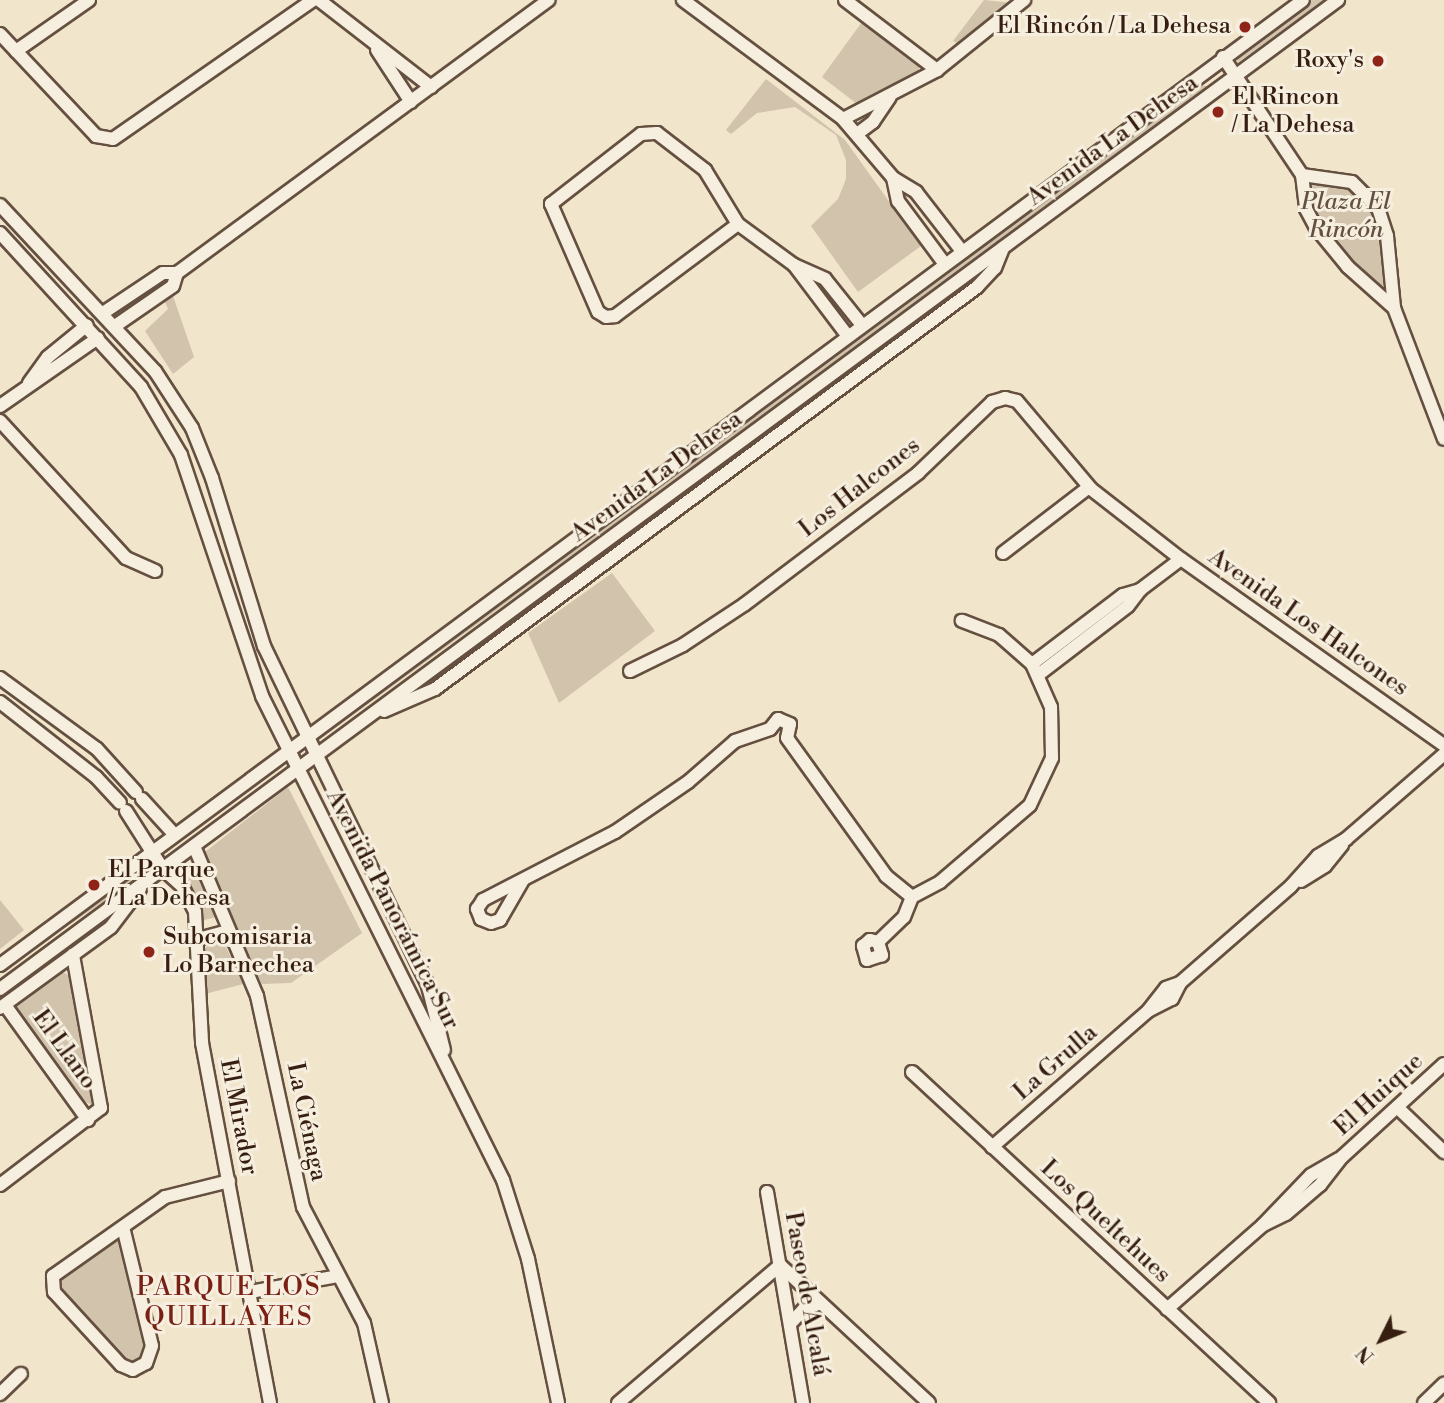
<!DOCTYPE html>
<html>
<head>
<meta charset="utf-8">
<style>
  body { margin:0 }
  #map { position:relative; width:1444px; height:1403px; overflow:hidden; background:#f1e5cc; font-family:"Libre Bodoni",serif }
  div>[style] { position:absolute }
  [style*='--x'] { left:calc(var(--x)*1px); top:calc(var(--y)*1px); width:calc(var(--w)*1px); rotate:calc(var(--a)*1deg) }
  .green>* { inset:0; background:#d1c3ac; transform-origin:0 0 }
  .roads { filter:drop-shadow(2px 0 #655040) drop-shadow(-2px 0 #655040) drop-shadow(0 2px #655040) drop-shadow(0 -2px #655040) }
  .minor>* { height:12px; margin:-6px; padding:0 6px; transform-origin:6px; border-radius:6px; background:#f6eede }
  .dots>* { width:19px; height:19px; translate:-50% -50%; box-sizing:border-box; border:4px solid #f6eede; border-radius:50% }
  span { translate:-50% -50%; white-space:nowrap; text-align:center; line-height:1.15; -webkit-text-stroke:6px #f6eede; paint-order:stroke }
  .poi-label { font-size:24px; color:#361e11 }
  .right { translate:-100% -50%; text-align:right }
  .left { translate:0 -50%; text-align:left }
  .street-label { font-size:24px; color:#361e11 }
  .park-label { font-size:24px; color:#645040; font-style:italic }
  .neighbourhood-label { font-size:26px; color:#7a1f14; letter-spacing:2px }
  .north { position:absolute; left:1346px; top:1305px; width:70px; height:70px; -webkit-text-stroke:5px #f6eede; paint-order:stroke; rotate:227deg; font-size:19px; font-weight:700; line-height:28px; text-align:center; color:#361e11 }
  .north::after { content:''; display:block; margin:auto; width:24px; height:32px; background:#361e11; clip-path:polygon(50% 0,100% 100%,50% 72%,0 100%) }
</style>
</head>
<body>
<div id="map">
  <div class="green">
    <div style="clip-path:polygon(984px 0,1014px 3px,959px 44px,953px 41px)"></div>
    <div style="clip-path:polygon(1312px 0,1324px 0,1237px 63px,1239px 53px)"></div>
    <div style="clip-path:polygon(862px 22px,919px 65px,919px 72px,857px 104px,822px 77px)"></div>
    <div style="clip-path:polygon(766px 79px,845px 140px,921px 246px,858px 292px,811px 226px,838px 199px,846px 179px,846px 160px,836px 135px,795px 107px,757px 113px,731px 134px,726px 130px)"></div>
    <div style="clip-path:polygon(1199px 85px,1207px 86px,1204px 93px,319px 740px,323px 730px)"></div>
    <div style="clip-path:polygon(1322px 182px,1350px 187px,1373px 211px,1383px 240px,1386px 275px,1382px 287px,1346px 258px,1325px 232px,1309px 204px,1309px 184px)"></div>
    <div style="clip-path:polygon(173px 296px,194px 357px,173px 374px,145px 331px,168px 309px,165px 302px)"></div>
    <div style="clip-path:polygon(612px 573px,655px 631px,559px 703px,528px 633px)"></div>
    <div style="clip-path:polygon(288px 787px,362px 933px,291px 983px,262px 984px,236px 936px,205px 852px)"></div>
    <div style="clip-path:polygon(198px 862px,216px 917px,200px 921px,181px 872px)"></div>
    <div style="left:144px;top:866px;width:7px;height:179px;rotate:56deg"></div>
    <div style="clip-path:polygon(0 900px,24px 930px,0 949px)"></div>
    <div style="clip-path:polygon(215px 939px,226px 947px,243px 984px,201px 995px,204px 949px)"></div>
    <div style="clip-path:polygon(60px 970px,71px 977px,92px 1105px,82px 1100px,16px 1009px,17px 1003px)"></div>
    <div style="clip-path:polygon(117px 1240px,127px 1251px,145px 1346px,141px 1359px,132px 1364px,59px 1289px,62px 1277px)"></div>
  </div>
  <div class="roads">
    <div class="minor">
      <div style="--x:319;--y:0;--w:142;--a:37.8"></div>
      <div style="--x:683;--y:0;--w:199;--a:36.6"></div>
      <div style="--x:843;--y:119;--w:77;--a:49.7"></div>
      <div style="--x:893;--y:178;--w:24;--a:78"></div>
      <div style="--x:898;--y:201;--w:77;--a:53.4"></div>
      <div style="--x:845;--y:0;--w:116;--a:37.3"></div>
      <div style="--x:0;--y:34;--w:140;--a:46.7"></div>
      <div style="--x:96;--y:136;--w:17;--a:10"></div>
      <div style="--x:113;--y:139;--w:244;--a:-34.8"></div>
      <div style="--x:377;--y:50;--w:62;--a:56.8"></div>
      <div style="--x:16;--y:51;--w:89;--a:-34.9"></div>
      <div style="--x:1223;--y:57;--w:142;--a:56.2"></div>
      <div style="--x:1302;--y:175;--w:34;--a:83"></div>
      <div style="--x:1306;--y:209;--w:21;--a:62"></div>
      <div style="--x:1316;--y:228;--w:50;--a:50.6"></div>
      <div style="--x:1348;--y:267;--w:62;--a:41.7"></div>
      <div style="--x:843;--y:119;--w:106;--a:-27.5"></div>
      <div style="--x:937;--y:70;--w:112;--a:-38.8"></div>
      <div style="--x:857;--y:134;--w:20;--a:-37"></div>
      <div style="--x:873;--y:122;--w:30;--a:-56"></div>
      <div style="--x:1302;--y:175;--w:50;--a:8"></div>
      <div style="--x:1352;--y:182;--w:37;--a:45"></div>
      <div style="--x:1378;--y:208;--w:29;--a:72"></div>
      <div style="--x:1387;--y:236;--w:72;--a:84.4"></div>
      <div style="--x:1394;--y:308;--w:140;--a:69.1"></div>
      <div style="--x:893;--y:178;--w:27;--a:31"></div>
      <div style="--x:916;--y:192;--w:73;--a:52.2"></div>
      <div style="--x:0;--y:205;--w:227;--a:47"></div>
      <div style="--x:155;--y:371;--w:68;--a:57"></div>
      <div style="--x:192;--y:428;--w:54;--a:68.2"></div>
      <div style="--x:212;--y:478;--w:176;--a:72.8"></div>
      <div style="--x:264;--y:646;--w:377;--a:64.2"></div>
      <div style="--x:428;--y:986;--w:66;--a:76"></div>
      <div style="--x:738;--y:224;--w:154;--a:143.2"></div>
      <div style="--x:615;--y:316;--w:9;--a:174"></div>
      <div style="--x:606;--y:317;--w:9;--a:-148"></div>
      <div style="--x:598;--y:312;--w:118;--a:-113.5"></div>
      <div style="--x:551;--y:204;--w:114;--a:-37.9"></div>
      <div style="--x:641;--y:134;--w:16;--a:-4"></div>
      <div style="--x:657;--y:133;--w:61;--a:37.6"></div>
      <div style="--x:705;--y:170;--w:63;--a:58.6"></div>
      <div style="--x:738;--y:224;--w:69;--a:36.2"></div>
      <div style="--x:794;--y:265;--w:34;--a:24"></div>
      <div style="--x:825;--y:279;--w:58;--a:51.3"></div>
      <div style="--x:0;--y:233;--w:209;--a:47.5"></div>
      <div style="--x:141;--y:387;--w:79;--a:59.5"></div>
      <div style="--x:181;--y:455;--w:254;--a:71.4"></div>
      <div style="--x:262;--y:696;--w:541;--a:63.53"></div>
      <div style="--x:503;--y:1180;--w:83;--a:72.4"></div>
      <div style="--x:528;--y:1259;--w:147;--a:78.2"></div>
      <div style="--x:794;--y:265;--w:88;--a:52.9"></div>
      <div style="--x:103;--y:313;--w:72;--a:-33.7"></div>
      <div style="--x:163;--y:273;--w:14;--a:0"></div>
      <div style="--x:115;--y:326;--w:70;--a:-34.6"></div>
      <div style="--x:173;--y:286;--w:14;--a:-73"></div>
      <div style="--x:177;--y:273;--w:461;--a:-36.3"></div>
      <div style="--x:29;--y:383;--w:32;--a:-54"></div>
      <div style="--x:48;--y:357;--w:50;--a:-39.4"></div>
      <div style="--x:0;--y:406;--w:119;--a:-34.8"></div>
      <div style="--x:0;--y:421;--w:186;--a:47.4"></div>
      <div style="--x:126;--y:558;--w:32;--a:24"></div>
      <div style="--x:1003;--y:553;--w:108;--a:-37.5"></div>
      <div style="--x:1032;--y:664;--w:114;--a:-37.2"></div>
      <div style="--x:1123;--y:595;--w:18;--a:-16"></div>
      <div style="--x:1140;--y:590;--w:51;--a:-37.1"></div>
      <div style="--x:630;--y:671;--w:59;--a:-26.1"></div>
      <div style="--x:683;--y:645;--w:74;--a:-33.5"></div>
      <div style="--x:745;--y:604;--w:217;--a:-37.1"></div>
      <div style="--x:918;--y:473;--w:103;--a:-43.8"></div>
      <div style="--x:992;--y:402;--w:14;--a:-17"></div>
      <div style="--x:1005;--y:398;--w:12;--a:14"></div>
      <div style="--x:1017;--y:401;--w:115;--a:49.9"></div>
      <div style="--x:1091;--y:489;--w:114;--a:37.9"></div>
      <div style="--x:1181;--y:559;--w:322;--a:35.3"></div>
      <div style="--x:1038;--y:675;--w:113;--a:-37.5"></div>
      <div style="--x:1128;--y:606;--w:20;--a:-53"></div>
      <div style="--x:0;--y:678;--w:120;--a:36.2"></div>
      <div style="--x:97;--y:749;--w:58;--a:47.8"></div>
      <div style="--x:0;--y:702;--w:122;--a:38"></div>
      <div style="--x:96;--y:777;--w:35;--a:47"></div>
      <div style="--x:384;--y:711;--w:56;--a:-23.3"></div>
      <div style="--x:435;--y:689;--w:675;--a:-36.56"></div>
      <div style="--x:977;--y:287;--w:26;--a:-47"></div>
      <div style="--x:995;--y:268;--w:22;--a:-68"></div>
      <div style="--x:787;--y:738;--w:170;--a:54.3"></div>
      <div style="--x:886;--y:876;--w:33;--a:39"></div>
      <div style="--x:142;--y:799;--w:47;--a:47.6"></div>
      <div style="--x:126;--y:811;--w:69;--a:57.5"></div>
      <div style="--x:163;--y:869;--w:25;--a:42"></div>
      <div style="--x:182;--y:886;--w:29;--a:63"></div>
      <div style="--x:195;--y:912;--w:131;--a:86.9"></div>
      <div style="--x:202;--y:1043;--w:366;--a:79.3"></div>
      <div style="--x:194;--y:846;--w:163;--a:67.2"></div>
      <div style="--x:257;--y:996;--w:216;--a:77.7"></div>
      <div style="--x:303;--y:1207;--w:131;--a:62.3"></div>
      <div style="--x:364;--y:1323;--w:82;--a:77.3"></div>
      <div style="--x:523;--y:880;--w:46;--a:119.9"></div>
      <div style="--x:500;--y:920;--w:9;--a:162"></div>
      <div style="--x:491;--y:923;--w:11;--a:-158"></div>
      <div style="--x:481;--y:919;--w:11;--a:-112"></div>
      <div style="--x:477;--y:909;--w:11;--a:-56"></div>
      <div style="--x:483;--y:900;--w:148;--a:-27.3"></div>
      <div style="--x:615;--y:832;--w:88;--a:-34.4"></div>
      <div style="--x:688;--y:782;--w:62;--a:-41.1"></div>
      <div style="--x:735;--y:741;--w:37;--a:-19"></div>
      <div style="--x:770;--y:729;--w:13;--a:-51"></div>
      <div style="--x:778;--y:719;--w:13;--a:23"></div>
      <div style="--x:790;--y:724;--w:14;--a:102"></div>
      <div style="--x:1301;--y:881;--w:28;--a:-32"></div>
      <div style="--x:1325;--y:866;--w:27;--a:-51"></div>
      <div style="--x:198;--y:939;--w:31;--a:-15"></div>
      <div style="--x:878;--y:942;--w:14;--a:73"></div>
      <div style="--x:882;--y:955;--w:16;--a:162"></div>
      <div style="--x:867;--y:960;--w:15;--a:-106"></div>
      <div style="--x:863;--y:946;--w:9;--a:-41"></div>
      <div style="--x:870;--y:940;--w:8;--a:14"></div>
      <div style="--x:878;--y:942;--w:36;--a:-44"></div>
      <div style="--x:904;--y:917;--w:22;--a:-68"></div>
      <div style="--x:912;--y:897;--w:32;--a:-28"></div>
      <div style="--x:940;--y:882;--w:118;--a:-40.5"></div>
      <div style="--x:1030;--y:805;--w:52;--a:-64.9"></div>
      <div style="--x:1052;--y:758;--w:51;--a:-91.1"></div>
      <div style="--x:1051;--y:707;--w:47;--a:-113.8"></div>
      <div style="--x:1032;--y:664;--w:44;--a:-138.7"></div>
      <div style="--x:999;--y:635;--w:40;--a:-159"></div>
      <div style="--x:0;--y:965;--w:1621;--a:-36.52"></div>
      <div style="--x:0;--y:989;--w:1664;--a:-36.47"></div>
      <div style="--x:5;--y:1005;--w:142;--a:54.2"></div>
      <div style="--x:0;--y:1008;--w:137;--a:-36.1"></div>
      <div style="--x:111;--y:927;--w:48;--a:-52.7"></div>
      <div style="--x:1148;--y:1011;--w:27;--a:-27"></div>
      <div style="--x:1172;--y:999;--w:18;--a:-63"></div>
      <div style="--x:1180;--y:983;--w:147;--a:-41.1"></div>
      <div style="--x:1291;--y:886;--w:40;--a:-48"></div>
      <div style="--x:1318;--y:856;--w:33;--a:-31"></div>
      <div style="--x:1346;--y:839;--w:130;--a:-40.9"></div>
      <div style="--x:912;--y:1072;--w:487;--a:42.8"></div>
      <div style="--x:1398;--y:1108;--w:64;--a:43.7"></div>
      <div style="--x:992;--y:1147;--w:207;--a:-41.1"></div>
      <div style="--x:1148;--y:1011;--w:29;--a:-52"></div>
      <div style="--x:1166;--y:988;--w:15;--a:-20"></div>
      <div style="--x:0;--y:1185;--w:127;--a:-37.3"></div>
      <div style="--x:101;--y:1108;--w:156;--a:-100.4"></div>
      <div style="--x:767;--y:1192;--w:214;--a:80.3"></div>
      <div style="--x:1263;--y:1225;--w:25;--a:-26"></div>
      <div style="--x:1286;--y:1214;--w:45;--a:-40.5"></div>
      <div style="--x:1320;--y:1185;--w:36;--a:-52"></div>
      <div style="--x:1342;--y:1157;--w:138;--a:-42.4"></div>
      <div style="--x:123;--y:1227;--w:122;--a:76.3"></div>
      <div style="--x:152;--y:1346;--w:18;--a:109"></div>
      <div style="--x:146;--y:1363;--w:15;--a:152"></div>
      <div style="--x:133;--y:1370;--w:13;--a:-157"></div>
      <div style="--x:121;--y:1365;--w:99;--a:-132.5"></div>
      <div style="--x:54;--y:1292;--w:16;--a:-94"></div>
      <div style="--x:53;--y:1276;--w:137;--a:-35.2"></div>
      <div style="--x:165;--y:1197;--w:66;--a:-14"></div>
      <div style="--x:250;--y:1292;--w:89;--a:-10.3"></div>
      <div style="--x:1167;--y:1309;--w:128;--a:-41.2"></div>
      <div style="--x:1263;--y:1225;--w:69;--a:-46.2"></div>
      <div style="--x:1311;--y:1175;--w:32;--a:-30"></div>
      <div style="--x:790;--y:1324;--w:21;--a:-47"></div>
      <div style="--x:804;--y:1309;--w:18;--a:-19"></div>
      <div style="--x:0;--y:1394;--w:29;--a:-44"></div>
      <div style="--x:618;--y:1403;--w:213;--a:-40.4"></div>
      <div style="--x:780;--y:1265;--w:203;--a:42.8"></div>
      <div style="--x:1424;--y:1403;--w:28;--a:-44"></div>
    </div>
  </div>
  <div class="dots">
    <div style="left:1245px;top:27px;background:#8f2418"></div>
    <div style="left:1378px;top:61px;background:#8f2418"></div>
    <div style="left:1218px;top:112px;background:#8f2418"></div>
    <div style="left:94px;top:885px;background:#8f2418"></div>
    <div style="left:149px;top:952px;background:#8f2418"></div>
  </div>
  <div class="poi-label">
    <span class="right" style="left:1231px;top:27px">El Rincón / La Dehesa</span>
    <span class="right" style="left:1364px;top:61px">Roxy's</span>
    <span class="left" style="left:1232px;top:112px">El Rincon<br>/ La Dehesa</span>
    <span class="left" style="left:108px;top:885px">El Parque<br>/ La Dehesa</span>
    <span class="left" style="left:163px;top:952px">Subcomisaria<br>Lo Barnechea</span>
  </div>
  <div class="street-label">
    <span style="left:1113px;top:141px;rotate:-36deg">Avenida La Dehesa</span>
    <span style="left:657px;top:477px;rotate:-36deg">Avenida La Dehesa</span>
    <span style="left:860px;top:488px;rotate:-38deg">Los Halcones</span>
    <span style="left:1308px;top:623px;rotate:35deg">Avenida Los Halcones</span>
    <span style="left:392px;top:910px;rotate:63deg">Avenida Panorámica Sur</span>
    <span style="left:64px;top:1050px;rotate:54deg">El Llano</span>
    <span style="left:1056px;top:1063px;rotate:-41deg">La Grulla</span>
    <span style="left:1379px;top:1095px;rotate:-42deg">El Huique</span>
    <span style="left:238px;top:1117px;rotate:79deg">El Mirador</span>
    <span style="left:306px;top:1122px;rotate:78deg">La Ciénaga</span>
    <span style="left:1105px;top:1222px;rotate:43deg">Los Queltehues</span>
    <span style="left:806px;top:1294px;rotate:80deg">Paseo de Alcalá</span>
  </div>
  <div class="park-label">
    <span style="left:1346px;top:217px">Plaza El<br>Rincón</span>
  </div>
  <div class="neighbourhood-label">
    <span style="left:229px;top:1303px">PARQUE LOS<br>QUILLAYES</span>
  </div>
  <div class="north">N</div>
</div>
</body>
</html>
